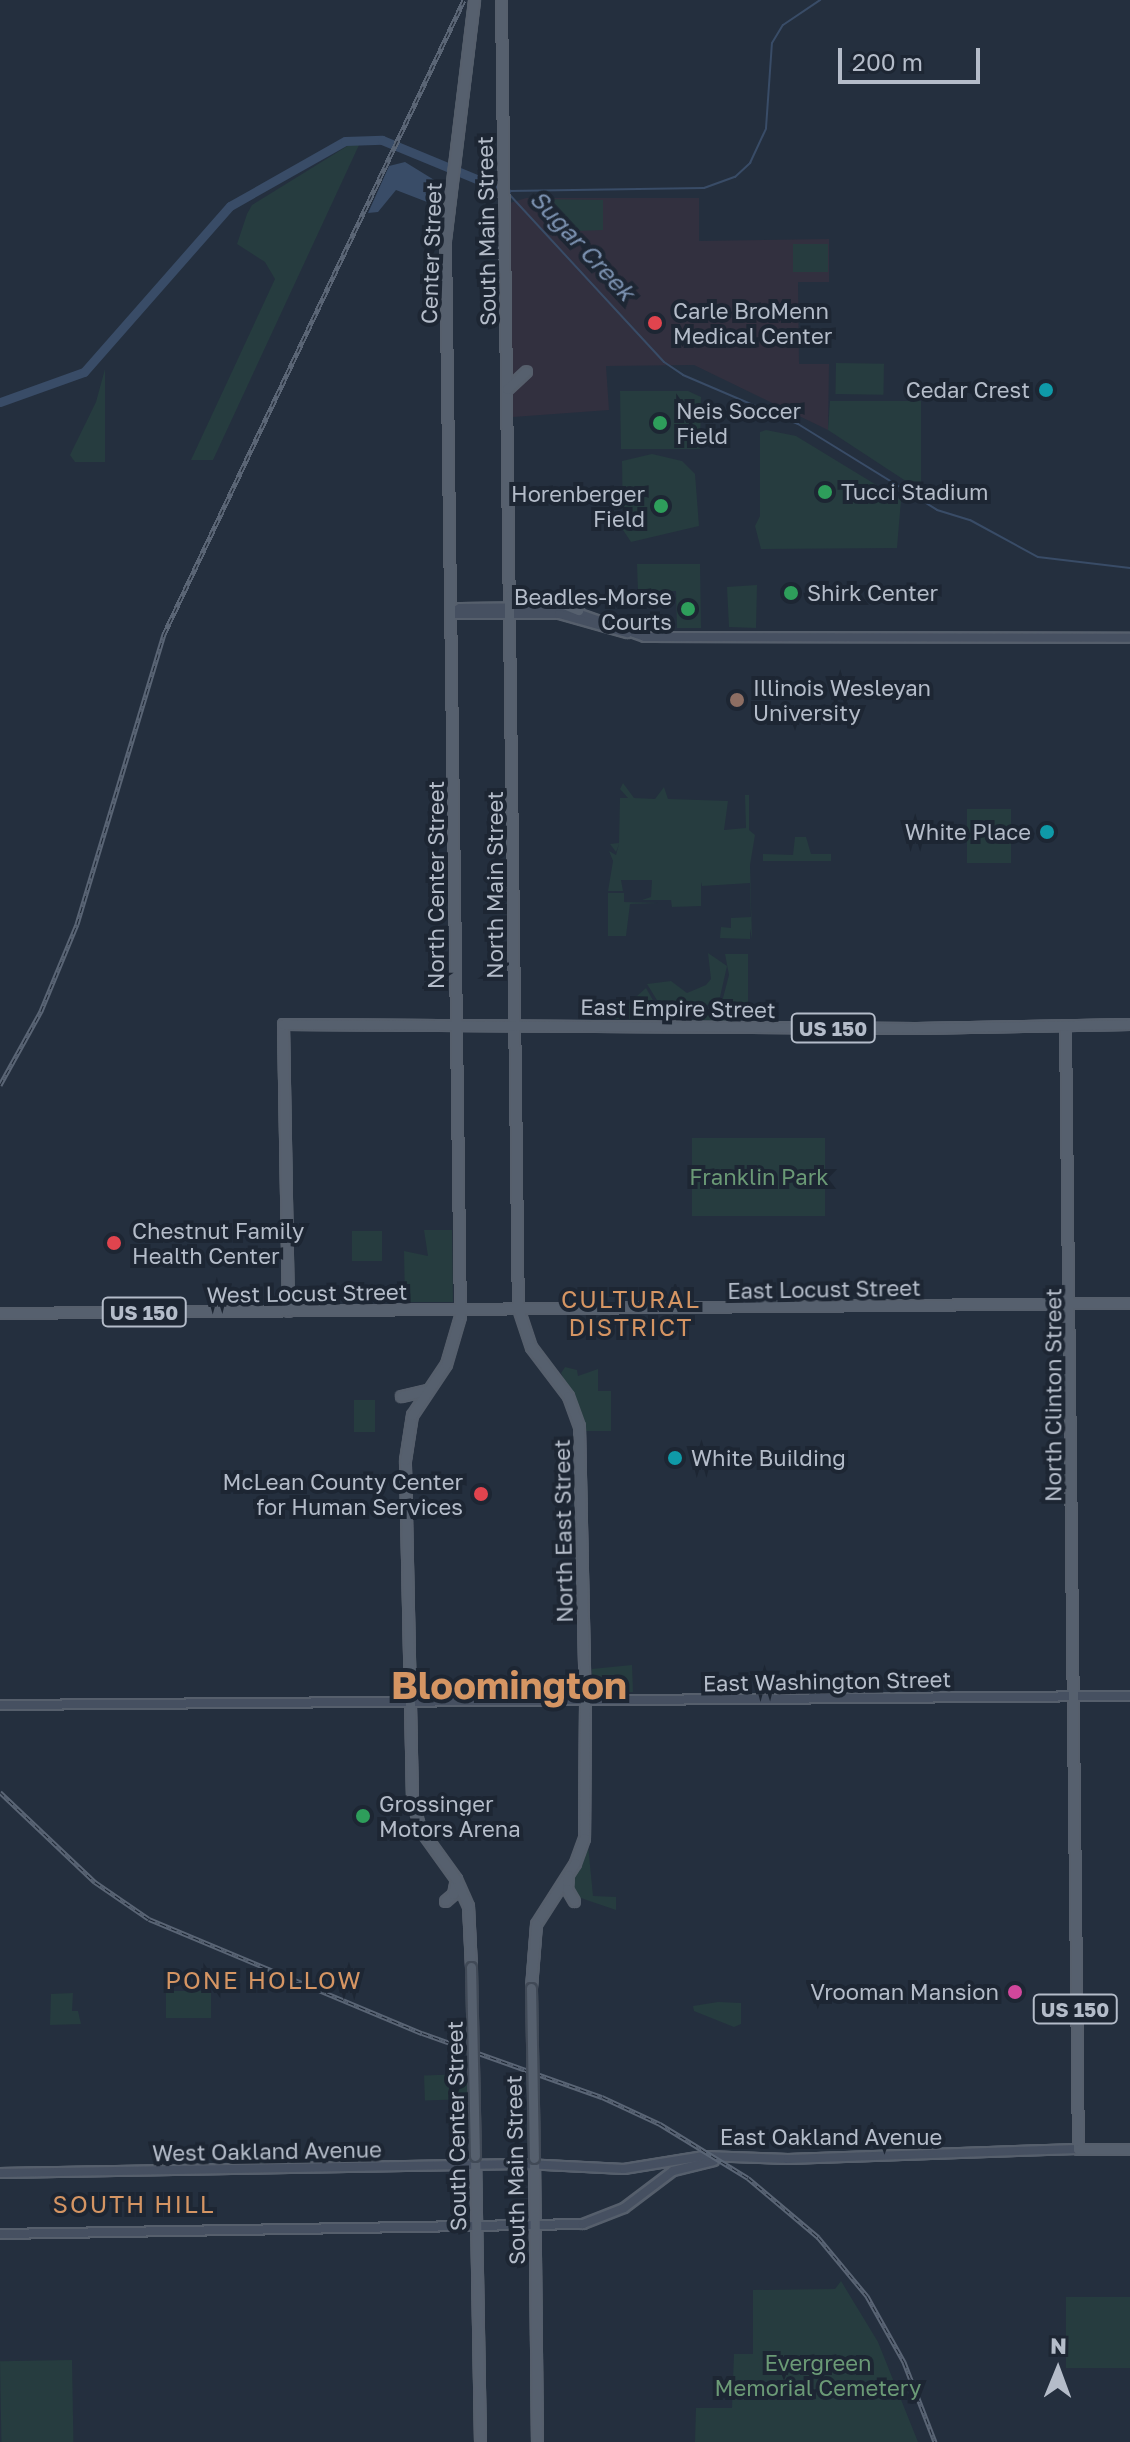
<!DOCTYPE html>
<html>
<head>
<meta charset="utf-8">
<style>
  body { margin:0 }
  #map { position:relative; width:1130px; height:2442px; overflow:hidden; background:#242f3e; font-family:"Golos Text",sans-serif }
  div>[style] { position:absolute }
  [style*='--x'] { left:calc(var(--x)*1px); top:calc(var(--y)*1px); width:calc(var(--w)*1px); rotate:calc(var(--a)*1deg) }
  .medical>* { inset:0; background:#32303f }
  .green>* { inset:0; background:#263c3f; transform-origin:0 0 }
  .water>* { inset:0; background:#394c67 }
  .stream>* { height:2px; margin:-1px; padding:0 1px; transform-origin:1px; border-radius:1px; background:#394c67 }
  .river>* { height:9px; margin:-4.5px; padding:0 4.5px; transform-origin:4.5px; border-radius:4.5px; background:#394c67 }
  .roads { filter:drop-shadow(2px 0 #565f6c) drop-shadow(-2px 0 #565f6c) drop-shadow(0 2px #565f6c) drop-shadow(0 -2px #565f6c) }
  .secondary>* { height:8px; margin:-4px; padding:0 4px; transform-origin:4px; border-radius:4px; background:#465061 }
  .primary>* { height:9px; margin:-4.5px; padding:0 4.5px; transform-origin:4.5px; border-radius:4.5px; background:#56606e }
  .rail>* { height:5px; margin-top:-2.5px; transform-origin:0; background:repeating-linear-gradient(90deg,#1d2633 0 6px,#5a6575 0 12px); box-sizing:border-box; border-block:2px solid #5a6575 }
  .bridges { filter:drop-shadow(2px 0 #414a57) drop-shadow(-2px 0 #414a57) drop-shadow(0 2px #414a57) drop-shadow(0 -2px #414a57) }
  .primary-bridge>* { height:9px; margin:-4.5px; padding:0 4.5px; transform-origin:4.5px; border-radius:4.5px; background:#56606e }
  .dots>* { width:22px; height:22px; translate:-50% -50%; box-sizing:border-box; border:4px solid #1d2633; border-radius:50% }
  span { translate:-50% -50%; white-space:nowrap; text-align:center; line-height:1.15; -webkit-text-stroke:8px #1d2633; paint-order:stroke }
  .shield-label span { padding:2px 6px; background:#1d2633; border:2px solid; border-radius:6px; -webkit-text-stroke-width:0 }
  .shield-label { font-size:20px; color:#b4bcc9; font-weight:700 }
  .street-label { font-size:22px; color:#b4bcc9 }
  .poi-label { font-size:22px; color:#b4bcc9 }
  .left { translate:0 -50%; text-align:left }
  .right { translate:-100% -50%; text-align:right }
  .park-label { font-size:22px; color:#6b9a76 }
  .water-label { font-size:24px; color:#7c92b1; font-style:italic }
  .neighbourhood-label { font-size:24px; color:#d59563; letter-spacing:2px }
  .town-label { font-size:38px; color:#d59563; font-weight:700 }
  .north { position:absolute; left:1018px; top:2330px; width:80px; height:80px; -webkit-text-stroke:6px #1d2633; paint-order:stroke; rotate:1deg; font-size:22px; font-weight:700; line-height:32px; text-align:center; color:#b4bcc9 }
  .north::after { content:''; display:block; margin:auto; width:28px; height:36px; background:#b4bcc9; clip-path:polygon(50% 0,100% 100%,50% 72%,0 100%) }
  .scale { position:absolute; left:838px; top:48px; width:142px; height:36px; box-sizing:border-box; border:4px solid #b4bcc9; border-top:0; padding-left:10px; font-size:24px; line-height:28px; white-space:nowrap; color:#b4bcc9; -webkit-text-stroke:6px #1d2633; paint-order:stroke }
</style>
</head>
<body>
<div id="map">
  <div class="medical">
    <div style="clip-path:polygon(526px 198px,699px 198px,699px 241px,829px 239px,829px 282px,798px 282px,799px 364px,829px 364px,828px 430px,694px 365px,606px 366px,609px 410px,513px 417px,509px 212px,510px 203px)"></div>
  </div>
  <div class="green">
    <div style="clip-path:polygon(349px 145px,359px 145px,213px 460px,191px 460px,275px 279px,265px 262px,237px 244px,247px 214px,252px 205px)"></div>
    <div style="clip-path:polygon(529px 199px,603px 200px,603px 230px,552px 232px,554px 226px)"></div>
    <div style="left:793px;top:244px;width:35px;height:28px"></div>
    <div style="left:836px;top:363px;width:48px;height:31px;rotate:1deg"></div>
    <div style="clip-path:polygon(105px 369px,105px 462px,75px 462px,70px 455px,96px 402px)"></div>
    <div style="clip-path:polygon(620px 391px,688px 391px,701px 397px,700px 449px,621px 449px)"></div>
    <div style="clip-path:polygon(830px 401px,921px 401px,921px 491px,828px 430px)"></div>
    <div style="clip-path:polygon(766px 430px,796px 436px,901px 500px,897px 548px,761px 549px,755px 526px,760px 516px,760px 432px)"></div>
    <div style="clip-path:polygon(652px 454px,682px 461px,695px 474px,699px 526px,631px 542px,623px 530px,622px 461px)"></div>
    <div style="clip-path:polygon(637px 564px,700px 564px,701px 628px,677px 628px,676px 591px,638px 591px)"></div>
    <div style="clip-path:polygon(757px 585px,756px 628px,729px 627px,727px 587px)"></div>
    <div style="clip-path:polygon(623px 783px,634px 798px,655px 799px,664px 787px,668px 799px,728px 801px,724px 830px,746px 828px,745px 795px,749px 795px,749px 830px,755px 835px,750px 865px,752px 939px,750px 929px,750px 939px,720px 938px,721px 927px,731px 928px,731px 918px,751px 917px,750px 883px,702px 886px,701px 882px,701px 906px,672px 907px,671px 900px,642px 900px,651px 897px,652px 880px,621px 880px,623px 891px,608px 891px,613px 861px,609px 851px,616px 855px,619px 844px,616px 852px,610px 844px,619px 843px,620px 798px,628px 798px,620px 789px)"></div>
    <div style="left:967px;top:809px;width:44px;height:54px"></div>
    <div style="clip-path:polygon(795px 837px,806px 837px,811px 854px,831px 854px,831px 861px,763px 861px,763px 854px,793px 855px)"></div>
    <div style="clip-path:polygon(608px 893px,624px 893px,624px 902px,659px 903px,630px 904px,626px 936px,608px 936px)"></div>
    <div style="clip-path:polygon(708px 953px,727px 966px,720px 997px,694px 1013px,660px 1005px,647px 984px,671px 981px,687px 993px,706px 985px,711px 979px)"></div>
    <div style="clip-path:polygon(725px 954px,748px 954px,748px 1007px,737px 1021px,692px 1020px,723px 998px,729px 975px)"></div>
    <div style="clip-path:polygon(646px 988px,657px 1007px,681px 1020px,611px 1019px)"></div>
    <div style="left:825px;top:1138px;width:78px;height:133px;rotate:90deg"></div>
    <div style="clip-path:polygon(424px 1230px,452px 1230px,453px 1302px,405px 1302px,404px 1251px,428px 1256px)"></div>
    <div style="left:352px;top:1231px;width:30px;height:30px"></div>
    <div style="clip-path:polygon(565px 1367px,577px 1370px,578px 1376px,598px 1369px,598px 1391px,611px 1391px,611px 1431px,585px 1431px,561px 1373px)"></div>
    <div style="left:354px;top:1400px;width:21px;height:32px"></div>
    <div style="clip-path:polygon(632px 1665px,633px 1692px,592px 1692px,592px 1669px)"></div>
    <div style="clip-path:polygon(588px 1845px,593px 1896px,616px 1897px,616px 1910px,575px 1896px,570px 1884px)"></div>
    <div style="left:166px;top:1991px;width:45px;height:27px"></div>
    <div style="clip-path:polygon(73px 1993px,72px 2011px,78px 2011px,81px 2024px,50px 2025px,51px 1994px)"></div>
    <div style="clip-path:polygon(718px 2002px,741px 2003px,741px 2024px,734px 2027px,694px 2011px,693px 2006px)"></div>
    <div style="left:467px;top:2074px;width:25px;height:43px;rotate:88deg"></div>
    <div style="clip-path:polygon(841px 2281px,878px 2342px,918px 2442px,695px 2442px,696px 2408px,732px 2408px,734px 2354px,753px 2354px,753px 2290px,835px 2289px)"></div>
    <div style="left:1130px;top:2297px;width:71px;height:64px;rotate:90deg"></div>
    <div style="left:72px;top:2360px;width:82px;height:72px;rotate:89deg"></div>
  </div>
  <div class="water">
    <div style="clip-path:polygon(405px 162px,444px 186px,440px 207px,396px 190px,378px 212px,368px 213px,389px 166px)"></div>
  </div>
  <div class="stream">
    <div style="--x:507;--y:191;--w:197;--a:-0.9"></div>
    <div style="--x:704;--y:188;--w:33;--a:-20"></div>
    <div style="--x:735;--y:177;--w:21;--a:-43"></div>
    <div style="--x:750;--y:163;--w:38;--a:-65"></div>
    <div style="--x:766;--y:128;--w:85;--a:-86"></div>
    <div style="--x:772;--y:43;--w:21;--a:-59"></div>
    <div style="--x:783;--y:25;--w:45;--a:-34"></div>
    <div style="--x:508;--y:193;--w:230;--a:47.3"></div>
    <div style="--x:664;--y:362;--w:23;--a:34"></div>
    <div style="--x:683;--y:375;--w:125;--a:23.1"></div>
    <div style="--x:798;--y:424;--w:163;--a:31.7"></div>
    <div style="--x:937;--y:510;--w:34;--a:17"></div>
    <div style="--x:970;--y:520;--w:77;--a:28.6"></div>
    <div style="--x:1038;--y:557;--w:93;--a:6.8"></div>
  </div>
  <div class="river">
    <div style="--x:0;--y:402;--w:89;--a:-19.7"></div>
    <div style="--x:84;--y:372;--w:221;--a:-48.7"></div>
    <div style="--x:230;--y:206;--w:132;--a:-29.5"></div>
    <div style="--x:345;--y:141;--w:37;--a:-2"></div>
    <div style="--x:382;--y:140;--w:134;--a:22.4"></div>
  </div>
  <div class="roads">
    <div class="secondary">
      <div style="--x:451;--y:613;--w:10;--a:-29"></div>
      <div style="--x:460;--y:608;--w:100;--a:-0.6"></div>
      <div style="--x:560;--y:607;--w:90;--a:19.4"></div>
      <div style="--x:645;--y:637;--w:485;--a:0.1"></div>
      <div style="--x:452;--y:614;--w:107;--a:0"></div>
      <div style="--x:559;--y:614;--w:71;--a:15.6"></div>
      <div style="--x:0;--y:1705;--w:1130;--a:-0.46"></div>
      <div style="--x:0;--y:2173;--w:525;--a:-0.98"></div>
      <div style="--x:525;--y:2164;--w:99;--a:2.9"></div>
      <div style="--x:624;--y:2169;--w:81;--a:-9.2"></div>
      <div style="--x:704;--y:2156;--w:84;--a:2"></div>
      <div style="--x:788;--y:2159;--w:290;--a:-2"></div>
      <div style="--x:0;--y:2234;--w:583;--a:-0.98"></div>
      <div style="--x:583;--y:2224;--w:44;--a:-21.3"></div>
      <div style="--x:624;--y:2208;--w:61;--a:-37.1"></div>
      <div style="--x:673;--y:2171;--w:42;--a:-13.7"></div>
    </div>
    <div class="primary">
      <div style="--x:501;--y:0;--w:1308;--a:89.26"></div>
      <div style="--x:518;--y:1308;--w:41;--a:71.6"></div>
      <div style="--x:531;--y:1347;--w:61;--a:52.9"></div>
      <div style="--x:568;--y:1396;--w:32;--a:70"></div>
      <div style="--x:579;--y:1426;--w:275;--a:88.8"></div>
      <div style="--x:585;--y:1701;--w:137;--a:90.4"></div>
      <div style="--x:584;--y:1838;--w:27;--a:110"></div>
      <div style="--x:575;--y:1863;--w:72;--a:122.6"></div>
      <div style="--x:536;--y:1924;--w:64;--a:94.5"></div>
      <div style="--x:507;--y:389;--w:26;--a:-43"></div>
      <div style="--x:510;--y:595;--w:11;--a:34"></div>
      <div style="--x:519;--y:601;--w:40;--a:1.4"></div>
      <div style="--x:559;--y:602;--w:21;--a:23"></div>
      <div style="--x:1065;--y:1025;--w:1124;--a:89.34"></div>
      <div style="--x:1078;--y:2149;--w:52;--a:0"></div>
      <div style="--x:288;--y:1311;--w:287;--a:-91"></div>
      <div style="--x:283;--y:1024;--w:633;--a:0.36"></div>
      <div style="--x:916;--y:1028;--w:214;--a:-1.1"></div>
      <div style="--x:0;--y:1313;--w:1130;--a:-0.51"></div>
      <div style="--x:401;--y:1396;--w:27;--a:-13"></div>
      <div style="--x:568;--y:1875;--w:14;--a:94"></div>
      <div style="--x:567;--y:1889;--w:14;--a:60"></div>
      <div style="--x:445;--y:1901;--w:11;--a:-41"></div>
      <div style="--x:453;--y:1894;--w:15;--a:-79"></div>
      <div style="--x:471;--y:1967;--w:61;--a:-92.8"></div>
      <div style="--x:468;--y:1906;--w:30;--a:-114"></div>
      <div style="--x:456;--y:1879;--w:62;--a:-125.8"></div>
      <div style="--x:420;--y:1829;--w:31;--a:-105"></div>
      <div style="--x:412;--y:1799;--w:339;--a:-91.2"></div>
      <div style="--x:405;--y:1460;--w:46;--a:-81.2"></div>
      <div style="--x:412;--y:1415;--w:61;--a:-56.3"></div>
      <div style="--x:446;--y:1364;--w:50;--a:-73.7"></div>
      <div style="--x:460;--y:1316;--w:1076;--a:-90.8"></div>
      <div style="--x:445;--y:240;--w:242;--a:-83.1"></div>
      <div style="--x:475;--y:2156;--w:286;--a:89"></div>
      <div style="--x:534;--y:2158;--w:284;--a:89.4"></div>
    </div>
  </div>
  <div class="rail">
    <div style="--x:0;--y:1085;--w:85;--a:-61"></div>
    <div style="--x:41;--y:1011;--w:94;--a:-67.5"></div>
    <div style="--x:77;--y:924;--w:303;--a:-73.3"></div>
    <div style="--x:164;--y:634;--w:701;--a:-64.68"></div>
    <div style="--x:0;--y:1792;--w:131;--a:43.5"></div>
    <div style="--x:95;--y:1882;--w:65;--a:34.4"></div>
    <div style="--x:149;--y:1919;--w:296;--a:22.7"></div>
    <div style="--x:422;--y:2033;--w:191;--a:19.6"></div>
    <div style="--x:602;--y:2097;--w:64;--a:25"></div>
    <div style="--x:660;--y:2124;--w:103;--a:31.5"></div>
    <div style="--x:748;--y:2178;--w:92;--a:40.1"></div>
    <div style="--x:818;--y:2237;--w:77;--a:50.3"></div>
    <div style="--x:867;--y:2296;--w:76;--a:60.7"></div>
    <div style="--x:904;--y:2362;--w:86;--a:68.8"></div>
  </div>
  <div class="bridges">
    <div class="primary-bridge">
      <div style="--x:471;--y:1967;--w:189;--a:88.8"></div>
      <div style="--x:531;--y:1988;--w:170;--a:89"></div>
    </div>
  </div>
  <div class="dots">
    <div style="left:655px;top:323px;background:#e0444e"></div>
    <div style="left:1046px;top:390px;background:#0f9aa8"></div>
    <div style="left:660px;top:423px;background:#2e9e5b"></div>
    <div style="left:825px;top:492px;background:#2e9e5b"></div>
    <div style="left:661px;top:506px;background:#2e9e5b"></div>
    <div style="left:791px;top:593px;background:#2e9e5b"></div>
    <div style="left:688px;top:609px;background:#2e9e5b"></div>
    <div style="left:737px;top:700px;background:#8d6e63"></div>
    <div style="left:1047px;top:832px;background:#0f9aa8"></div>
    <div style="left:114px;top:1243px;background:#e0444e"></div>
    <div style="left:675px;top:1458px;background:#0f9aa8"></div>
    <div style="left:481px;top:1494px;background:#e0444e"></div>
    <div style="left:363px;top:1816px;background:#2e9e5b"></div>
    <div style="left:1015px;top:1992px;background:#d1479c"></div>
  </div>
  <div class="shield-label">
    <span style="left:833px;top:1028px">US 150</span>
    <span style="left:144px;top:1312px">US 150</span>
    <span style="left:1075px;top:2009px">US 150</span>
  </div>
  <div class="street-label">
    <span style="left:486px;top:231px;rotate:-91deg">South Main Street</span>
    <span style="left:431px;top:253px;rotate:-88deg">Center Street</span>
    <span style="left:436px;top:885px;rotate:-90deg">North Center Street</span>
    <span style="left:495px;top:885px;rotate:-90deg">North Main Street</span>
    <span style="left:678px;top:1008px;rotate:1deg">East Empire Street</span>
    <span style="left:824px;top:1289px;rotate:-1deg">East Locust Street</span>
    <span style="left:307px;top:1293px;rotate:-1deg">West Locust Street</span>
    <span style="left:1053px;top:1395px;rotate:-90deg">North Clinton Street</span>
    <span style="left:563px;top:1531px;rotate:-91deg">North East Street</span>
    <span style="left:827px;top:1681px;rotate:-1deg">East Washington Street</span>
    <span style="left:456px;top:2126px;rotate:-91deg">South Center Street</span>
    <span style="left:831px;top:2137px">East Oakland Avenue</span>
    <span style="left:267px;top:2151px;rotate:-1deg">West Oakland Avenue</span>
    <span style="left:515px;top:2170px;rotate:-91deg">South Main Street</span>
  </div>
  <div class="poi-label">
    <span class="left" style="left:673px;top:323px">Carle BroMenn<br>Medical Center</span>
    <span class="right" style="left:1030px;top:390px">Cedar Crest</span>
    <span class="left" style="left:676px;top:423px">Neis Soccer<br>Field</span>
    <span class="left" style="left:841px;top:492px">Tucci Stadium</span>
    <span class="right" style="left:645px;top:506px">Horenberger<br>Field</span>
    <span class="left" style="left:807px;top:593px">Shirk Center</span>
    <span class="right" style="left:672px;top:609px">Beadles-Morse<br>Courts</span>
    <span class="left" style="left:753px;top:700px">Illinois Wesleyan<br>University</span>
    <span class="right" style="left:1031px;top:832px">White Place</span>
    <span class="left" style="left:132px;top:1243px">Chestnut Family<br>Health Center</span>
    <span class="left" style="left:691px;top:1458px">White Building</span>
    <span class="right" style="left:463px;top:1494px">McLean County Center<br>for Human Services</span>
    <span class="left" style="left:379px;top:1816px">Grossinger<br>Motors Arena</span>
    <span class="right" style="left:999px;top:1992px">Vrooman Mansion</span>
  </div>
  <div class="park-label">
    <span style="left:759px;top:1177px">Franklin Park</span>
    <span style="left:818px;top:2375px">Evergreen<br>Memorial Cemetery</span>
  </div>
  <div class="water-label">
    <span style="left:583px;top:245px;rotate:47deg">Sugar Creek</span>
  </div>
  <div class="neighbourhood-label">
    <span style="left:631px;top:1313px">CULTURAL<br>DISTRICT</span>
    <span style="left:264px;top:1980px">PONE HOLLOW</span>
    <span style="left:134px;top:2204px">SOUTH HILL</span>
  </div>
  <div class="town-label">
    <span style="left:509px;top:1685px">Bloomington</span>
  </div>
  <div class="north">N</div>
  <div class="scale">200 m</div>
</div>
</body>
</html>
